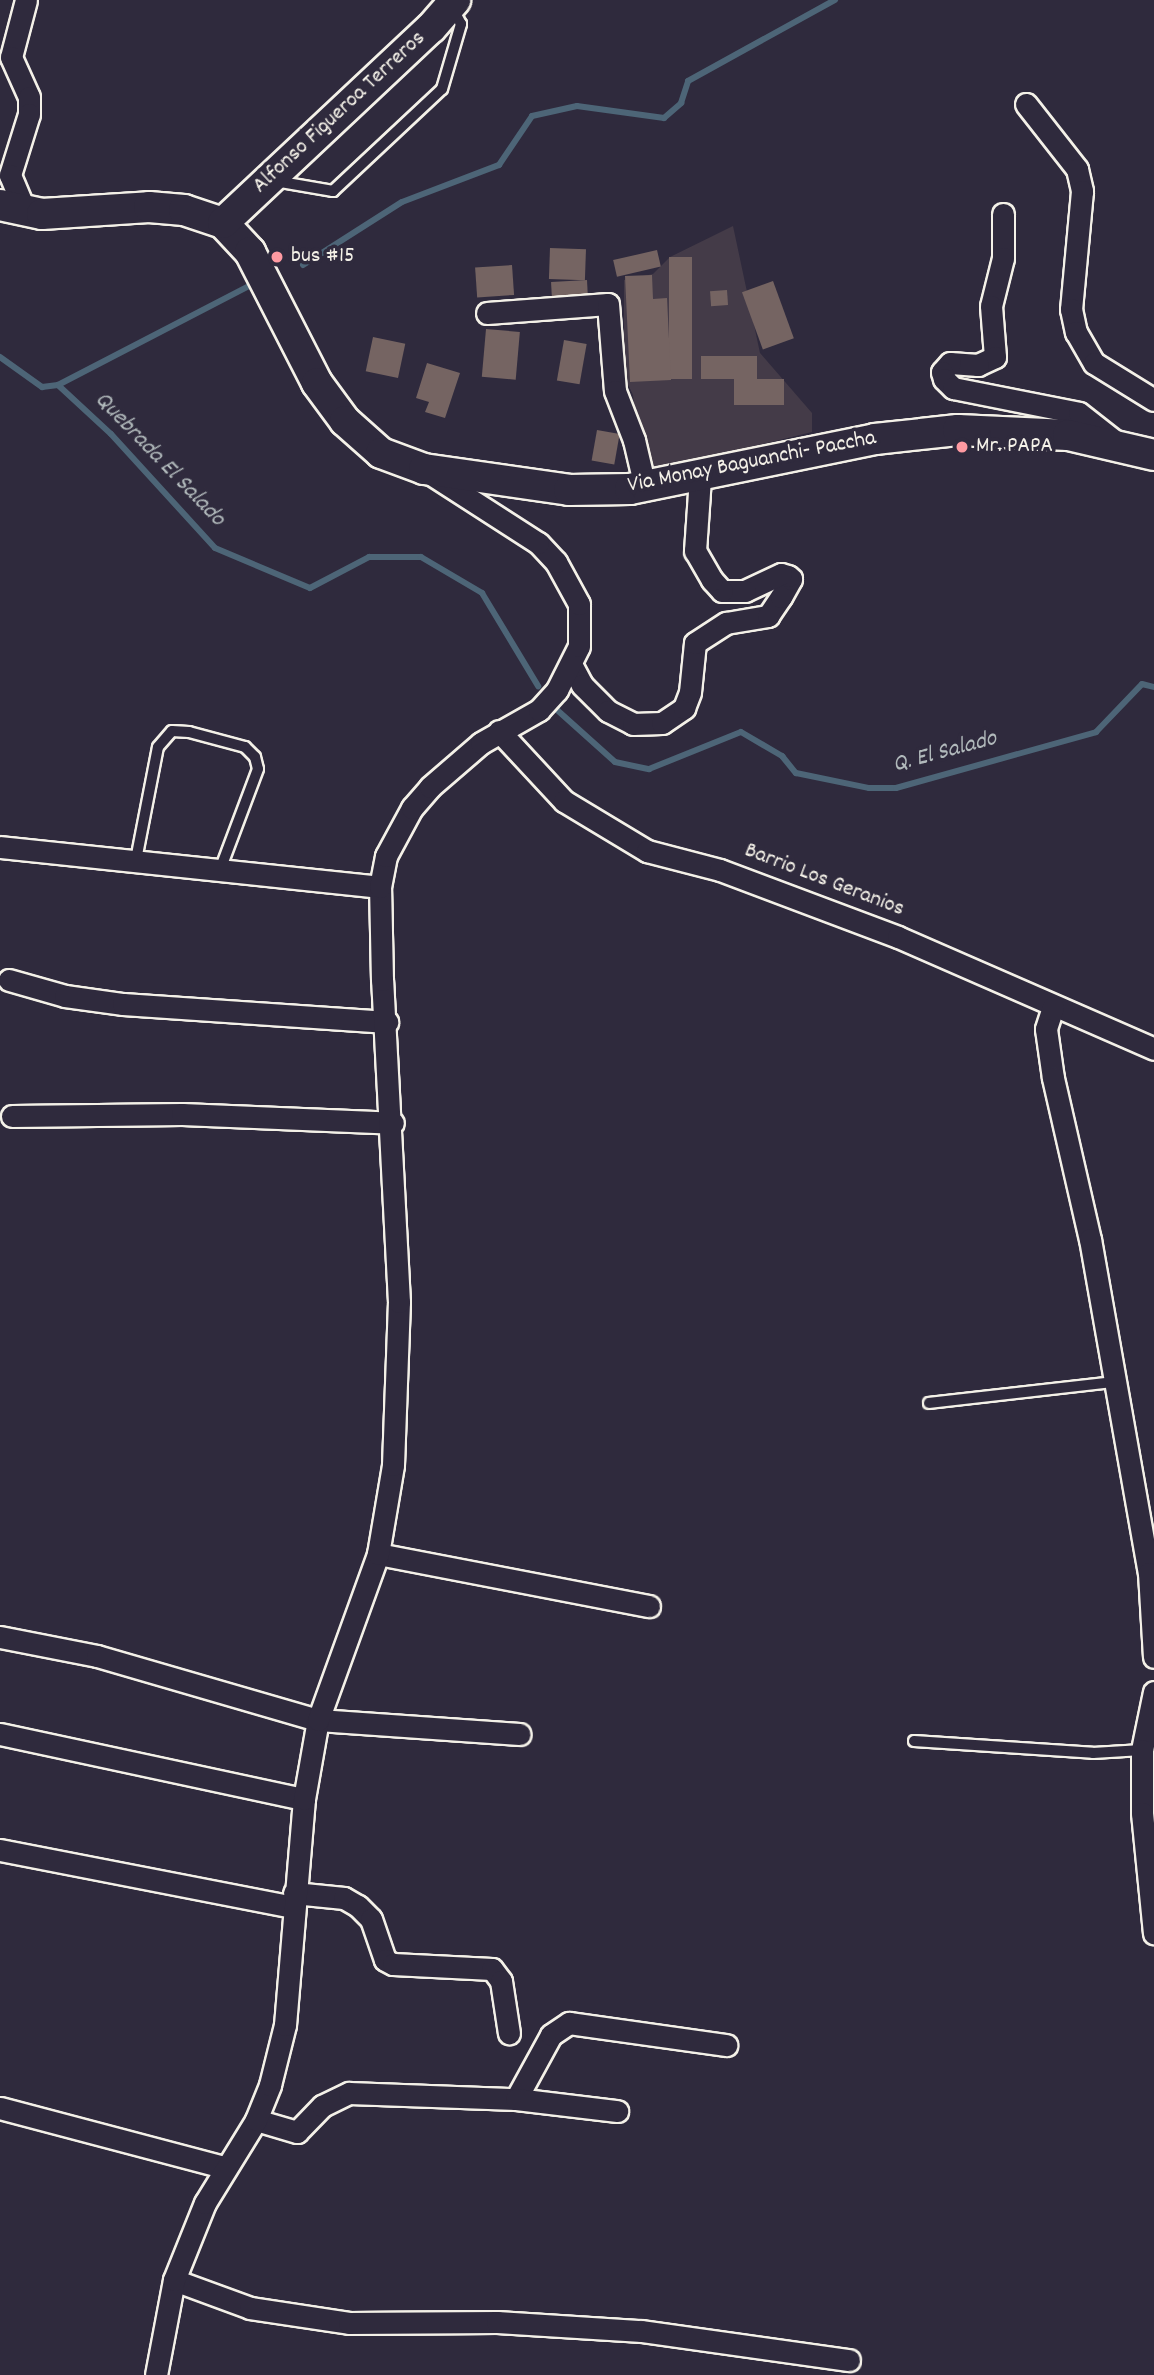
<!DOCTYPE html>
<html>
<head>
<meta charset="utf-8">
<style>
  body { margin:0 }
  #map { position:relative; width:1154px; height:2375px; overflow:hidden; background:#2f2a3d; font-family:Dekko,sans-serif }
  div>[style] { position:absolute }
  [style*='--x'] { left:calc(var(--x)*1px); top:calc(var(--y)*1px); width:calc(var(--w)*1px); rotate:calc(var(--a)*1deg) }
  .built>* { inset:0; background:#443b48 }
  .stream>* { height:6px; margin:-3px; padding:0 3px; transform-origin:3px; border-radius:3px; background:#4d6577 }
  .building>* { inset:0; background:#756462; transform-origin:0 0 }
  .roads { filter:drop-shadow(2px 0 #f4f1e8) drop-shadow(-2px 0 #f4f1e8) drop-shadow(0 2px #f4f1e8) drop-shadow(0 -2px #f4f1e8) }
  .lane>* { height:10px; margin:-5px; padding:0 5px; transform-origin:5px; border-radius:5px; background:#2f2a3d }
  .street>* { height:21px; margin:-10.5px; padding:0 10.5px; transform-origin:10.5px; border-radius:10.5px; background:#2f2a3d }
  .secondary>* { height:30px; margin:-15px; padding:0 15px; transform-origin:15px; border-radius:15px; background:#2f2a3d }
  .dots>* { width:19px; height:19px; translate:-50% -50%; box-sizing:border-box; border:4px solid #2f2a3d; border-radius:50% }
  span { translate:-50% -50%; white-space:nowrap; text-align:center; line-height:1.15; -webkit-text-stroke:7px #2f2a3d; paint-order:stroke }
  .street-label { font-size:23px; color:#f4f1e8 }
  .poi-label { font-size:23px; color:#f4f1e8 }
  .left { translate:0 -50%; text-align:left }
  .water-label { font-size:24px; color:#b1b9bb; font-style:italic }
</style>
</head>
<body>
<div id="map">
  <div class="built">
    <div style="clip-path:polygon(733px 226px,760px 353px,812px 413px,812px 432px,658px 470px,639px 451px,633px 395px,624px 376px,624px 280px,653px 274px,670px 257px)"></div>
  </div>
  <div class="stream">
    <div style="--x:303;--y:265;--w:117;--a:-32.5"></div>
    <div style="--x:402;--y:202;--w:104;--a:-20.9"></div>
    <div style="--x:499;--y:165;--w:59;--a:-56"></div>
    <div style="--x:532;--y:116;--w:46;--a:-12.5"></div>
    <div style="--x:577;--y:106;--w:88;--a:7.9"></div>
    <div style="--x:664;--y:118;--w:23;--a:-41"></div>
    <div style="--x:681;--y:103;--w:23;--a:-72"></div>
    <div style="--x:688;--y:81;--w:168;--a:-28.9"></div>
    <div style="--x:0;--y:357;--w:52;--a:35.5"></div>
    <div style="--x:42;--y:387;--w:16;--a:-7"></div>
    <div style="--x:58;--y:385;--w:217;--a:-27.4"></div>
    <div style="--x:58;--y:385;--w:72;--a:42.8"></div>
    <div style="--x:111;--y:434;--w:154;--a:47.6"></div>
    <div style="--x:215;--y:548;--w:103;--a:22.8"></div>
    <div style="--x:310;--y:588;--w:67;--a:-27.7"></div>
    <div style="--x:369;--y:557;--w:52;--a:0"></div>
    <div style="--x:421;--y:557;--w:71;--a:30.5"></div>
    <div style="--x:482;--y:593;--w:109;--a:58.9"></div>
    <div style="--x:556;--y:709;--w:79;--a:41.9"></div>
    <div style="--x:615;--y:762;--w:35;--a:12"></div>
    <div style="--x:649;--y:769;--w:99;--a:-21.9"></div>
    <div style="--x:741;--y:732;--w:48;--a:30.3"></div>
    <div style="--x:782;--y:756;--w:22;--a:51"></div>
    <div style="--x:796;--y:773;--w:75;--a:11.6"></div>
    <div style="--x:869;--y:788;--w:27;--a:0"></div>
    <div style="--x:896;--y:788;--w:208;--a:-15.6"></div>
    <div style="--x:1096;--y:732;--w:66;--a:-46.2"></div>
    <div style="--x:1142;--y:684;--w:12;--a:14"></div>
  </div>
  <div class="building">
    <div style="left:550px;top:248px;width:36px;height:31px;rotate:2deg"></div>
    <div style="left:657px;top:250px;width:17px;height:45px;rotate:77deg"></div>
    <div style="left:669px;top:257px;width:23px;height:122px"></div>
    <div style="left:512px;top:265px;width:30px;height:37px;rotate:86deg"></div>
    <div style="clip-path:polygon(652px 275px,653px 299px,667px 298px,671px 380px,630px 382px,625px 276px)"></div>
    <div style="left:587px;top:280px;width:20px;height:36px;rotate:87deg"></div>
    <div style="left:773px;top:281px;width:61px;height:33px;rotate:70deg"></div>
    <div style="left:727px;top:290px;width:15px;height:17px;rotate:86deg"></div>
    <div style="left:486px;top:329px;width:34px;height:48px;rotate:5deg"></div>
    <div style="left:373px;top:337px;width:33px;height:35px;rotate:12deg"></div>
    <div style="left:564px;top:340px;width:23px;height:41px;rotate:10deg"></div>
    <div style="clip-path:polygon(701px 356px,757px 356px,757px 379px,784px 379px,784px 405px,734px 405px,734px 379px,701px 379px)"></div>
    <div style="clip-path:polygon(427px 363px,460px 373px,445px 418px,425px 412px,429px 402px,416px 398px)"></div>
    <div style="left:597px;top:430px;width:23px;height:31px;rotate:10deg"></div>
  </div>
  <div class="roads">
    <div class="lane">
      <div style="--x:275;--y:181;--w:59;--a:9.8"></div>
      <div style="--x:333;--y:191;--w:149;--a:-43.1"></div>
      <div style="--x:442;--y:89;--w:68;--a:-73.7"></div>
      <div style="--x:461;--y:24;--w:19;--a:-118"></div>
      <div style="--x:136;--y:860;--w:115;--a:-79"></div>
      <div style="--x:158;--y:747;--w:21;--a:-49"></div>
      <div style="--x:172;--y:731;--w:17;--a:3"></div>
      <div style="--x:189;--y:732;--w:58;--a:15"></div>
      <div style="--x:245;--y:747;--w:14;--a:45"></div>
      <div style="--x:255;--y:757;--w:12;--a:76"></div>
      <div style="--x:258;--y:769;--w:108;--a:110.6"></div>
      <div style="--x:929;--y:1403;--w:184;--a:-6.5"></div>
      <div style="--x:914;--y:1741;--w:179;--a:3.8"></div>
      <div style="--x:1093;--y:1753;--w:49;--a:-3.5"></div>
    </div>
    <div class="street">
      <div style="--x:26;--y:0;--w:59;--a:104.7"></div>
      <div style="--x:11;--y:57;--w:44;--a:65.8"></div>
      <div style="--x:29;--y:97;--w:17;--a:90"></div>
      <div style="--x:29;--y:114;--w:64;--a:107.3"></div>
      <div style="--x:10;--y:175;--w:41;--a:67.2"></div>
      <div style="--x:1026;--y:104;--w:83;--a:51.9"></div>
      <div style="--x:1077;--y:169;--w:23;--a:77"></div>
      <div style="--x:1082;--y:191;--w:119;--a:95.3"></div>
      <div style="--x:1071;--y:309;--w:24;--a:78"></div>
      <div style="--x:1076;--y:332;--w:36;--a:60"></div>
      <div style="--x:1094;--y:363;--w:70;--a:31.7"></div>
      <div style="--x:1003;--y:214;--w:44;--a:90"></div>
      <div style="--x:1003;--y:258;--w:49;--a:104"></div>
      <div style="--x:991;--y:306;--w:51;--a:85.5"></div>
      <div style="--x:995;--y:357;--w:19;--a:155"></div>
      <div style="--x:978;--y:365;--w:28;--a:-176"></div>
      <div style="--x:950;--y:363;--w:12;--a:132"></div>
      <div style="--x:942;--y:372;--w:7;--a:74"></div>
      <div style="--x:944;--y:379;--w:13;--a:45"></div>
      <div style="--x:953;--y:388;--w:128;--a:11.2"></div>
      <div style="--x:1079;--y:413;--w:47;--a:38.1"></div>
      <div style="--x:487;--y:313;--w:121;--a:-4.3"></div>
      <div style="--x:608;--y:304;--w:87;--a:85.4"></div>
      <div style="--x:615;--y:391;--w:53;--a:68.8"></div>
      <div style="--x:634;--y:440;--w:48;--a:76.8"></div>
      <div style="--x:572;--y:666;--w:21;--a:62"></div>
      <div style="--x:582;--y:685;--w:37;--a:45"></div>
      <div style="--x:608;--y:711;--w:28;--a:27"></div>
      <div style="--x:633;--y:724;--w:29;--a:-2"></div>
      <div style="--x:662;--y:723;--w:27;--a:-34"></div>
      <div style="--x:684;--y:708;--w:17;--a:-69"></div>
      <div style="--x:690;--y:692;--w:49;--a:-84.2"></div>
      <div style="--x:695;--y:643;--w:37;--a:-33"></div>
      <div style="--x:726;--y:623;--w:43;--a:-9.5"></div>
      <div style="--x:768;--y:616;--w:23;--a:-56"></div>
      <div style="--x:781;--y:597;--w:21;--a:-61"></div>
      <div style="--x:791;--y:579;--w:4;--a:-135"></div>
      <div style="--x:788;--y:576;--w:7;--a:-164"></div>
      <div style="--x:781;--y:574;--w:40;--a:155"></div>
      <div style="--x:745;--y:591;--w:23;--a:180"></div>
      <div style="--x:722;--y:591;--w:15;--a:-132"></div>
      <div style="--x:712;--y:580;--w:34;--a:-120"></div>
      <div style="--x:695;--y:551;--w:74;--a:-86.1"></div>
      <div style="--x:499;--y:731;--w:96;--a:47.1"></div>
      <div style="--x:564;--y:801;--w:97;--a:31.1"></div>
      <div style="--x:647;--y:851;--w:75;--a:14.6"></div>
      <div style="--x:720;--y:870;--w:190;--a:20.6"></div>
      <div style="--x:898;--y:937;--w:279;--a:23.6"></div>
      <div style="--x:0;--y:847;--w:382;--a:6"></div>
      <div style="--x:9;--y:980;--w:58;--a:15.9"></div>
      <div style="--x:65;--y:996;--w:59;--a:7.9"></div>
      <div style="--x:123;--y:1004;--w:265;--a:3.9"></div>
      <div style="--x:1053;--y:1007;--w:23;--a:108"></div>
      <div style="--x:1046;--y:1029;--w:49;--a:81.9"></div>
      <div style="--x:1053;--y:1078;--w:165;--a:77.1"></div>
      <div style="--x:1090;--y:1239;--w:339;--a:80"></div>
      <div style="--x:1149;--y:1573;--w:84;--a:86.6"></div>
      <div style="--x:12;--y:1116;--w:170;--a:-0.7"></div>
      <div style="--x:182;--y:1114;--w:211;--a:2.4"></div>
      <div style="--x:378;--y:1554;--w:276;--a:10.9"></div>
      <div style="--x:0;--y:1637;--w:99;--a:11.1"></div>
      <div style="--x:97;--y:1656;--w:230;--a:16.2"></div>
      <div style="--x:318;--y:1720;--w:202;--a:4"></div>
      <div style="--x:1154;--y:1692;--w:59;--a:101.7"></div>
      <div style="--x:1142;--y:1750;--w:63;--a:90"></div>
      <div style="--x:1142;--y:1813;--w:121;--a:84.3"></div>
      <div style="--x:0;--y:1734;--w:311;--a:12.1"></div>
      <div style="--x:0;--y:1850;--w:298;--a:11"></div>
      <div style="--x:294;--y:1893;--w:50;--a:5.7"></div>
      <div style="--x:344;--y:1898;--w:16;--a:30"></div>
      <div style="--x:358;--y:1906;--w:18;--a:45"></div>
      <div style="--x:371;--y:1919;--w:43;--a:71.1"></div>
      <div style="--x:385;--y:1960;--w:9;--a:27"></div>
      <div style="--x:393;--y:1964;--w:99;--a:2.9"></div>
      <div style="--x:492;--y:1969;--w:15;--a:53"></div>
      <div style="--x:501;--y:1981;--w:53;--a:81.3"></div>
      <div style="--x:516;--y:2099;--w:73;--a:-61.3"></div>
      <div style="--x:551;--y:2035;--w:22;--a:-34"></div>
      <div style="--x:569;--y:2023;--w:159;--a:8"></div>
      <div style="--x:0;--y:2108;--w:232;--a:14.8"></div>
      <div style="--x:256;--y:2120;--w:43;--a:16.3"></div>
      <div style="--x:297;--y:2132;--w:36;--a:-46"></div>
      <div style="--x:322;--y:2106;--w:30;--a:-26"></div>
      <div style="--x:349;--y:2093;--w:167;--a:2.1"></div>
      <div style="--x:516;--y:2099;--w:102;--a:6.8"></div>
      <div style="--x:174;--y:2280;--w:81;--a:20.2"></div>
      <div style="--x:250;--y:2308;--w:100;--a:8.6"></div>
      <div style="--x:349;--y:2323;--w:148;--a:-0.4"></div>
      <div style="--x:497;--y:2322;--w:145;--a:3.6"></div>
      <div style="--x:642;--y:2331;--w:209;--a:8"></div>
      <div style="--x:156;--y:2375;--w:97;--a:-79.3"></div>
      <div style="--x:174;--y:2280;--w:83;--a:-68.1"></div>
      <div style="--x:205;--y:2203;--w:97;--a:-58.4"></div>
      <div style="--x:256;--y:2120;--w:38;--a:-68"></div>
      <div style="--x:270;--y:2085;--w:62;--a:-76"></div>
      <div style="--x:285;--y:2025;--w:227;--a:-85.2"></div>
      <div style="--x:304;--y:1799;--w:80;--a:-80"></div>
      <div style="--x:318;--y:1720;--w:177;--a:-70.1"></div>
      <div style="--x:378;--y:1554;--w:90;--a:-80.4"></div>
      <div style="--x:393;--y:1465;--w:163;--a:-87.9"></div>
      <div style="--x:399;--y:1302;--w:322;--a:-93"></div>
      <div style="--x:382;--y:980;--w:93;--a:-91.2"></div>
      <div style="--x:380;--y:887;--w:32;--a:-79"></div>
      <div style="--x:386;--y:856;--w:55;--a:-61.6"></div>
      <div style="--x:412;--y:808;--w:28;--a:-49"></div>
      <div style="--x:430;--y:787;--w:67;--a:-40.8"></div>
      <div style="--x:481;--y:743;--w:67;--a:-29.6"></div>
      <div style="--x:539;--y:710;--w:27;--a:-48"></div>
      <div style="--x:557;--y:690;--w:49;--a:-63.4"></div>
      <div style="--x:579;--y:646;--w:42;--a:-90"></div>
      <div style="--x:579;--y:604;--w:48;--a:-118.7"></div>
      <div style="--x:556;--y:562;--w:26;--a:-133"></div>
      <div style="--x:538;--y:543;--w:127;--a:-147.2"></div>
    </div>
    <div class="secondary">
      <div style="--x:0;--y:205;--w:43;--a:12.1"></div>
      <div style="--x:42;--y:214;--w:107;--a:-3.7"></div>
      <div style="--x:149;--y:207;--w:35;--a:5"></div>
      <div style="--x:184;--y:210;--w:41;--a:18.4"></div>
      <div style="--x:223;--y:223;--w:40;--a:47"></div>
      <div style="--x:250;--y:252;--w:147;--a:62.9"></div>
      <div style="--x:317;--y:383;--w:47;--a:53.6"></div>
      <div style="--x:345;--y:421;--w:48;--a:41.6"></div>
      <div style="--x:381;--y:453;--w:46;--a:20.4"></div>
      <div style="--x:424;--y:469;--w:147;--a:8.2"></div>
      <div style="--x:569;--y:490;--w:61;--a:-0.9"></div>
      <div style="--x:630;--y:489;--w:250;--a:-11.5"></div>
      <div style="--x:875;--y:439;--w:83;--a:-6.2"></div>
      <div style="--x:958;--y:430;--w:110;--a:2.6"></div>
      <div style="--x:1068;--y:435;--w:88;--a:13.1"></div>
      <div style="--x:223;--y:223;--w:285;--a:-43.2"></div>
      <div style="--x:431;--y:28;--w:37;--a:-49"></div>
    </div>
  </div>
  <div class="dots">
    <div style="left:277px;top:257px;background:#ff9aa2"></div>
    <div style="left:962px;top:447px;background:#ff9aa2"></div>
  </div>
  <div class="street-label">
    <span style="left:340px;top:113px;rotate:-43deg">Alfonso Figueroa Terreros</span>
    <span style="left:752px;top:463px;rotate:-11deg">Via Monay Baguanchi- Paccha</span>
    <span style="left:824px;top:881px;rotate:21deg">Barrio Los Geranios</span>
  </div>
  <div class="poi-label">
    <span class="left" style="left:291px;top:257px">bus #15</span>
    <span class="left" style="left:976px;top:447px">Mr. PAPA</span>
  </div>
  <div class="water-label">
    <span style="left:159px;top:460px;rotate:46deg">Quebrada El Salado</span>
    <span style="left:945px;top:753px;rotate:-15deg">Q. El Salado</span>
  </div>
</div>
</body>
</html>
